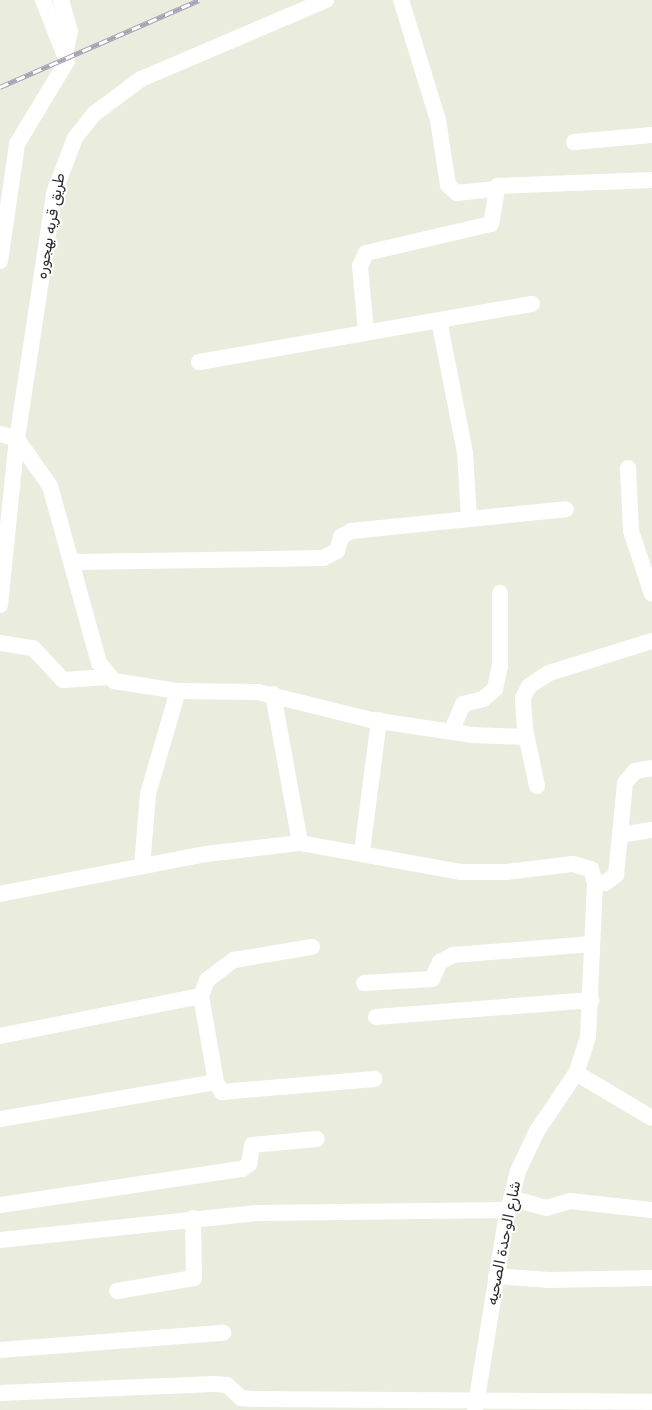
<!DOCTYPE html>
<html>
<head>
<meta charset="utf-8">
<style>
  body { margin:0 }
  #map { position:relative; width:652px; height:1410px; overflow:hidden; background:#eaecde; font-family:Rubik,Vazirmatn,sans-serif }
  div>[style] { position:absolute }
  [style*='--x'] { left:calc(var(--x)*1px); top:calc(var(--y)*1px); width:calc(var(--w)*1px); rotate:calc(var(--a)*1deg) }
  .minor>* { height:16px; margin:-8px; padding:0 8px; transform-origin:8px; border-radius:8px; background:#fff }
  .rail>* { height:5px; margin-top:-2.5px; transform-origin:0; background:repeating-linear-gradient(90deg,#fff 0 9px,#aba1b5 0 18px); box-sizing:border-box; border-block:1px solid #aba1b5 }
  span { translate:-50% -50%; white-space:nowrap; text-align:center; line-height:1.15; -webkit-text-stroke:4px #fff; paint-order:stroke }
  .street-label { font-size:15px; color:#2b2b2b }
</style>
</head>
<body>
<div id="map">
  <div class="minor">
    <div style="--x:61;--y:0;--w:32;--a:74"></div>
    <div style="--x:70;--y:31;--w:19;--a:102"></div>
    <div style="--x:401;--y:0;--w:126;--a:72.9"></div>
    <div style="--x:438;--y:120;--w:66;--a:81.3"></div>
    <div style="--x:448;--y:185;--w:12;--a:42"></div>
    <div style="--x:457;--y:193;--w:37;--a:-6"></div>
    <div style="--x:574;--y:142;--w:78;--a:-5.1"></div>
    <div style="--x:0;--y:261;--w:118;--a:-81.7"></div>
    <div style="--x:17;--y:144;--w:97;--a:-58.9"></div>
    <div style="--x:67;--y:61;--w:66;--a:-111.5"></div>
    <div style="--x:439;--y:320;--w:136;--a:78.9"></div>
    <div style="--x:465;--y:453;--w:66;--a:86.5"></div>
    <div style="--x:366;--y:332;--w:66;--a:-95.2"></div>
    <div style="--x:360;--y:266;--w:14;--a:-65"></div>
    <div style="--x:366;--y:253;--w:128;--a:-13.1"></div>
    <div style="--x:491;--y:224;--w:39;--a:-80"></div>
    <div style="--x:498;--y:186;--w:154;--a:-2.2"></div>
    <div style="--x:199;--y:362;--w:338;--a:-9.9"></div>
    <div style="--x:0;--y:434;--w:18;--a:16"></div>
    <div style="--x:17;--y:439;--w:57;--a:54.9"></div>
    <div style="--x:50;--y:486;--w:184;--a:74.5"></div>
    <div style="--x:99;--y:663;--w:23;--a:50"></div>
    <div style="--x:114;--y:681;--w:65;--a:8.9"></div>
    <div style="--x:178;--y:691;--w:80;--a:0.7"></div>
    <div style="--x:258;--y:692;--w:117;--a:13.8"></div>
    <div style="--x:372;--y:720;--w:101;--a:8.5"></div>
    <div style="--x:472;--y:735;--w:54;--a:2.1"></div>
    <div style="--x:628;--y:468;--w:63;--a:87.3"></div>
    <div style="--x:631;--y:531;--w:66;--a:71.6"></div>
    <div style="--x:75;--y:562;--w:248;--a:-0.9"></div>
    <div style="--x:323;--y:558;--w:16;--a:-27"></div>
    <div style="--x:337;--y:551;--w:15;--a:-74"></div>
    <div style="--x:341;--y:537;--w:12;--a:-31"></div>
    <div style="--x:351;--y:531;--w:216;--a:-5.8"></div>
    <div style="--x:0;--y:605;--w:167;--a:-84.2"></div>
    <div style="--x:17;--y:439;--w:249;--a:-81.4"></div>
    <div style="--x:54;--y:193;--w:59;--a:-69.1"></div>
    <div style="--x:75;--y:138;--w:31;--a:-52"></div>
    <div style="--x:94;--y:114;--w:59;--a:-36.7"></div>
    <div style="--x:141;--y:79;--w:201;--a:-23.1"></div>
    <div style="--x:0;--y:643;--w:33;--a:9"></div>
    <div style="--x:33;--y:648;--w:44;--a:46.8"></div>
    <div style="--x:63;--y:680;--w:45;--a:-3.8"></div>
    <div style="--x:273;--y:694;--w:151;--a:79.7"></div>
    <div style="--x:452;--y:730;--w:28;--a:-67"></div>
    <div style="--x:463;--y:704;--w:21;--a:-14"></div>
    <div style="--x:483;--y:699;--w:16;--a:-40"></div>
    <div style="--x:495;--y:689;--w:24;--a:-78"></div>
    <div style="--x:500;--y:666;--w:73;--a:-90"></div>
    <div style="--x:537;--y:786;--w:58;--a:-101.9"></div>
    <div style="--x:525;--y:729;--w:31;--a:-94"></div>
    <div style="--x:523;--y:698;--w:13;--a:-63"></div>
    <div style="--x:529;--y:686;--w:24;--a:-33"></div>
    <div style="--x:549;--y:673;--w:108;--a:-17.3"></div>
    <div style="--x:620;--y:835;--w:32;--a:-9"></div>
    <div style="--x:362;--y:851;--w:132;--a:-82.6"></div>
    <div style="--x:142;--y:866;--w:72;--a:-85.2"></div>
    <div style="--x:148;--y:794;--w:107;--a:-73.8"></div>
    <div style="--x:595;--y:883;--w:10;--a:0"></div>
    <div style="--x:605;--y:883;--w:14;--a:-36"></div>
    <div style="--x:616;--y:875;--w:92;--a:-84.4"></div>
    <div style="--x:625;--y:783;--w:16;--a:-50"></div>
    <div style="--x:635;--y:771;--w:17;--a:-10"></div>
    <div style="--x:0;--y:894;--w:210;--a:-11"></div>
    <div style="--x:206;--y:854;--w:95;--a:-6.7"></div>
    <div style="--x:300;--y:843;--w:164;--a:10.2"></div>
    <div style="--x:461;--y:872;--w:45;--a:0"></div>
    <div style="--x:506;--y:872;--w:67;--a:-6.8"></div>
    <div style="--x:573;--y:864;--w:19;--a:16"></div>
    <div style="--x:591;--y:869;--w:15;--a:74"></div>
    <div style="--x:595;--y:883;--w:154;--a:92.6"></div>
    <div style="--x:588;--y:1037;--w:38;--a:108"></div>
    <div style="--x:576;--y:1073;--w:70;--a:123.9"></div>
    <div style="--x:537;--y:1131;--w:44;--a:115.4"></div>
    <div style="--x:518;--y:1171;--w:49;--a:104"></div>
    <div style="--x:506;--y:1219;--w:193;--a:99.2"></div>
    <div style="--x:364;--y:983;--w:68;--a:-3.4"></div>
    <div style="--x:432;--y:979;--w:19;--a:-65"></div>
    <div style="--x:440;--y:962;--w:15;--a:-28"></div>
    <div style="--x:453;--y:955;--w:139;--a:-4.5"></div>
    <div style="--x:201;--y:996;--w:87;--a:80.1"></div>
    <div style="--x:216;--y:1082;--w:12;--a:59"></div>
    <div style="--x:222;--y:1092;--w:153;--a:-4.9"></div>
    <div style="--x:376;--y:1017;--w:216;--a:-4.5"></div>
    <div style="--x:0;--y:1036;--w:205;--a:-11.3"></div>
    <div style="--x:201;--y:996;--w:17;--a:-69"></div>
    <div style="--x:207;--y:980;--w:34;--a:-37"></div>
    <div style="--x:234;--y:960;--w:79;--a:-9.5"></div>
    <div style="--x:576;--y:1073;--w:88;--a:30.6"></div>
    <div style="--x:0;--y:1119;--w:219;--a:-9.7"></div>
    <div style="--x:511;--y:1198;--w:36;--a:16"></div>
    <div style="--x:546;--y:1208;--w:25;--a:-16"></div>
    <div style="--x:570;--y:1201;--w:82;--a:6.3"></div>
    <div style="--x:0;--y:1205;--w:245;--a:-8.5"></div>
    <div style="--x:242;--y:1169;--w:9;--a:-36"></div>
    <div style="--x:249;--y:1164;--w:19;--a:-81"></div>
    <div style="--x:252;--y:1145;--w:65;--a:-5.3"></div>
    <div style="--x:0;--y:1240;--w:260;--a:-6"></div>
    <div style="--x:259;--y:1213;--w:249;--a:-0.7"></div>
    <div style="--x:496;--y:1276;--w:53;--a:4.3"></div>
    <div style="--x:549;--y:1280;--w:103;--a:-1.1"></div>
    <div style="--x:117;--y:1291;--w:78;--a:-9.6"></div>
    <div style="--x:194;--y:1278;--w:60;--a:-91"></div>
    <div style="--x:0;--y:1350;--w:224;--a:-4.4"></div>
    <div style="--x:0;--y:1393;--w:214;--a:-2.4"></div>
    <div style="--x:214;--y:1384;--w:13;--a:4"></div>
    <div style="--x:227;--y:1385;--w:19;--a:43"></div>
    <div style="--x:241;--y:1398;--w:12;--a:5"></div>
    <div style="--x:253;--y:1399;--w:399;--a:0.4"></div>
  </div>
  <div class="rail">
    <div style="--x:0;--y:87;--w:217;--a:-23.6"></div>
  </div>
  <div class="street-label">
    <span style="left:51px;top:226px;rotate:-80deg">طريق قريه بهجوره</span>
    <span style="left:504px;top:1243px;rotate:-79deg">شارع الوحدة الصحيه</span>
  </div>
</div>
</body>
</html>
